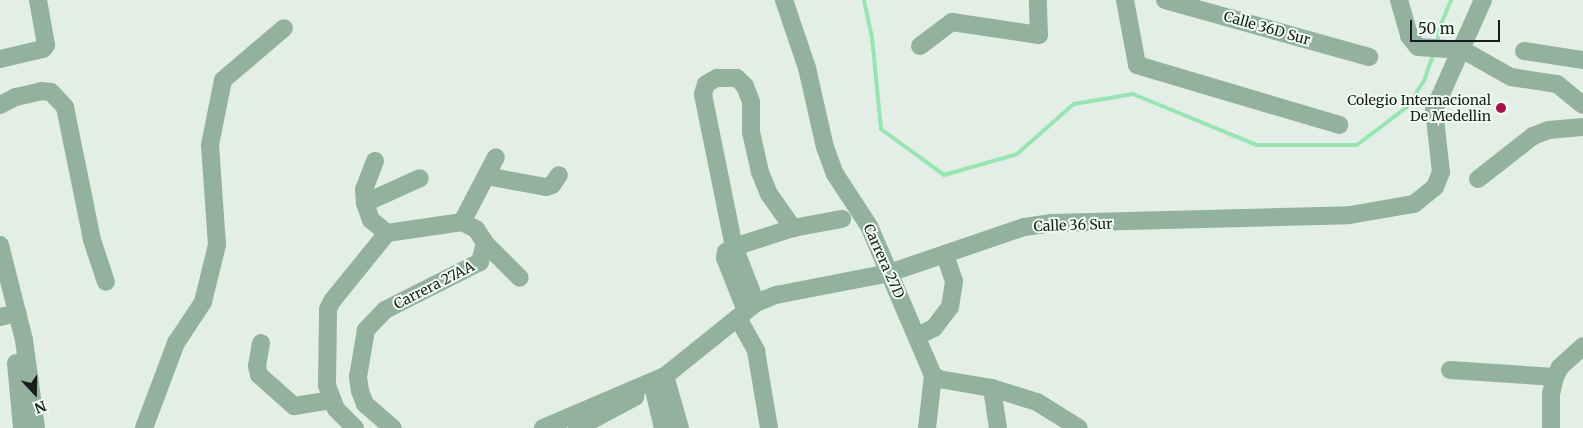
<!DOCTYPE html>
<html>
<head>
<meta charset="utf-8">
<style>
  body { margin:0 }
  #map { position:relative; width:1583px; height:428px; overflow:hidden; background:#e3efe6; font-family:Merriweather,serif }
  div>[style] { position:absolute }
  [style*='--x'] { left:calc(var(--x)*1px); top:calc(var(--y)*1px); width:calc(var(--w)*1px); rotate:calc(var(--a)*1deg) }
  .stream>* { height:4px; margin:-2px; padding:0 2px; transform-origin:2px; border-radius:2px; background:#98e4b3 }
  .minor>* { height:18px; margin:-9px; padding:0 9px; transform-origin:9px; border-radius:9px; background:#93b29d }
  .dots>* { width:14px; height:14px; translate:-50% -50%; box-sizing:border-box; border:2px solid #f0fcf3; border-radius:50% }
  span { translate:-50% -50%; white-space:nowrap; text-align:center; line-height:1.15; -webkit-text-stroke:4px #f0fcf3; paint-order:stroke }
  .street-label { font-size:14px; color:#181c1a }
  .poi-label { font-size:14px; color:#181c1a }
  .right { translate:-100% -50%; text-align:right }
  .north { position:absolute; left:10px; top:368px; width:50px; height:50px; -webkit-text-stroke:4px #f0fcf3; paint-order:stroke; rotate:159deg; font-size:14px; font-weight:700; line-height:20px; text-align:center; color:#181c1a }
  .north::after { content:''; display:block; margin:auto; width:18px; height:22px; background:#181c1a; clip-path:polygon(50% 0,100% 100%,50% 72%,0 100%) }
  .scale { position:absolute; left:1410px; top:20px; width:90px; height:22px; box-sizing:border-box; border:2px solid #181c1a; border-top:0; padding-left:6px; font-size:15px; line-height:18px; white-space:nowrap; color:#181c1a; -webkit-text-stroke:4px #f0fcf3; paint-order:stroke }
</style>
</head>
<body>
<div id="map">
  <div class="stream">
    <div style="--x:864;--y:0;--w:38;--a:78"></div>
    <div style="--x:872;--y:37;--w:92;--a:84.4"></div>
    <div style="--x:881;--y:129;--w:78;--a:36.1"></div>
    <div style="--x:944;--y:175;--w:76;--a:-16"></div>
    <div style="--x:1017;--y:154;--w:76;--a:-41.3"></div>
    <div style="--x:1074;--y:104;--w:60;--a:-9.6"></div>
    <div style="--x:1133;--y:94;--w:134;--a:22.4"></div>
    <div style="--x:1257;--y:145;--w:100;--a:0"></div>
    <div style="--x:1357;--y:145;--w:63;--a:-37.2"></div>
    <div style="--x:1407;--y:107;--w:31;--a:-57"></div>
    <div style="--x:1424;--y:81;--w:31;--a:-71"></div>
    <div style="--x:1437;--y:43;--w:19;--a:-78"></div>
    <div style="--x:1441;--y:24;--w:26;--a:-67"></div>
  </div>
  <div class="minor">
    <div style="--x:784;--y:0;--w:72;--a:71.3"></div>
    <div style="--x:807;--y:68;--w:81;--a:77.2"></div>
    <div style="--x:825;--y:147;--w:29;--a:70"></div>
    <div style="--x:835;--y:174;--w:62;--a:56.8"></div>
    <div style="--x:869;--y:226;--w:162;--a:66.8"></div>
    <div style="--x:933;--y:375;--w:7;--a:34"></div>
    <div style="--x:939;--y:379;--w:54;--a:9.6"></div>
    <div style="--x:992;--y:388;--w:47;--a:17.3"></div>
    <div style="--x:1037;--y:402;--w:49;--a:31.8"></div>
    <div style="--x:1125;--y:0;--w:66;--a:79.5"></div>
    <div style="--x:1137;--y:65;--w:211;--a:16.5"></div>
    <div style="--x:1165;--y:0;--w:212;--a:15.6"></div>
    <div style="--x:1399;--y:0;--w:37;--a:74"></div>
    <div style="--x:1409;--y:36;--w:14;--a:51"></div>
    <div style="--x:1418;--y:47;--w:45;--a:3.8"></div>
    <div style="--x:1463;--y:50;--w:55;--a:29.4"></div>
    <div style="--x:1511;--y:77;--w:47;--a:8.7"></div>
    <div style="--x:1557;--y:84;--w:33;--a:39"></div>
    <div style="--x:920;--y:46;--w:40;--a:-37"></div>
    <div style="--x:952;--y:22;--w:88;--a:8.5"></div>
    <div style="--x:1039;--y:35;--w:35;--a:-92"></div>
    <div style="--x:1524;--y:51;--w:60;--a:8.7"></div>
    <div style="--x:0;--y:59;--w:44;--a:-13.1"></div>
    <div style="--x:43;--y:49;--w:5;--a:-53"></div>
    <div style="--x:46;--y:45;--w:46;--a:-100.1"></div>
    <div style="--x:0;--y:105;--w:18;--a:-27"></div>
    <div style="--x:16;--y:97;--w:26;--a:-13"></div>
    <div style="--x:41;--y:91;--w:10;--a:6"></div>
    <div style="--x:51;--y:92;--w:21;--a:47"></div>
    <div style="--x:65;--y:107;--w:136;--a:78.5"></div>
    <div style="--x:92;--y:240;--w:44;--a:71.6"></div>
    <div style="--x:375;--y:161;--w:30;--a:111"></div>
    <div style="--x:364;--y:189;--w:14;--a:86"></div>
    <div style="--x:365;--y:203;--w:18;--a:71"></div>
    <div style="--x:371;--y:220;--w:21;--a:39"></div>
    <div style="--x:486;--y:176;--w:61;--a:10.4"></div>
    <div style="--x:546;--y:187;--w:6;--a:-18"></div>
    <div style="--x:552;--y:185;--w:12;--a:-55"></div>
    <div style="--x:1478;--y:179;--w:70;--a:-38"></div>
    <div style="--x:1533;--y:136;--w:17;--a:-21"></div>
    <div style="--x:1549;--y:130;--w:34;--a:-5"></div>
    <div style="--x:365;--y:203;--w:60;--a:-24.4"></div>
    <div style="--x:462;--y:222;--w:73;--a:-62.4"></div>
    <div style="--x:485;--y:243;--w:49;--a:45"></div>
    <div style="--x:0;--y:245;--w:98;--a:75.8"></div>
    <div style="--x:24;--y:340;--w:89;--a:82.2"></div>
    <div style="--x:756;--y:303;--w:60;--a:-111.4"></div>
    <div style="--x:734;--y:247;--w:156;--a:-101.5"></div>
    <div style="--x:703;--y:94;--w:10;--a:-73"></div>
    <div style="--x:706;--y:84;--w:13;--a:-29"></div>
    <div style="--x:717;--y:78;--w:20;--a:0"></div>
    <div style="--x:737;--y:78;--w:11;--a:45"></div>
    <div style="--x:745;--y:86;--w:17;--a:69"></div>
    <div style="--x:751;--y:102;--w:30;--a:90"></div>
    <div style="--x:751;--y:132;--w:41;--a:77.3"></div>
    <div style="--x:760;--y:172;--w:24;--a:68"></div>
    <div style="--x:769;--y:194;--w:42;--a:54.8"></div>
    <div style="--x:746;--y:311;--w:57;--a:-111.6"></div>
    <div style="--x:725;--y:258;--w:6;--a:-81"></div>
    <div style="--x:726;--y:252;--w:9;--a:-32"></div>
    <div style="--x:734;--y:247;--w:62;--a:-17.9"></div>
    <div style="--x:793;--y:228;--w:50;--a:-10.4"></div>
    <div style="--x:0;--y:317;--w:18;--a:-13"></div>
    <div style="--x:738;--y:318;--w:38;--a:61"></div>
    <div style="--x:756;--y:351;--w:78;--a:80.4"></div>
    <div style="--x:918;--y:336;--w:18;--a:-27"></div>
    <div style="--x:934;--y:328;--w:26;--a:-53"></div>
    <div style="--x:950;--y:307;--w:26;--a:-81"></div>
    <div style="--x:954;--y:281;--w:28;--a:-109"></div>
    <div style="--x:261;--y:343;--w:23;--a:100"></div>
    <div style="--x:257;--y:366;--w:9;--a:77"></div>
    <div style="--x:259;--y:375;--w:47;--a:41.5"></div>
    <div style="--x:294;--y:406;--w:36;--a:-9"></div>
    <div style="--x:16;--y:363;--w:65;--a:84.7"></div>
    <div style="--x:1450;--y:370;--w:105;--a:3.8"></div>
    <div style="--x:665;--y:376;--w:54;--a:73.9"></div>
    <div style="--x:652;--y:382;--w:47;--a:76.6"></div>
    <div style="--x:992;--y:388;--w:40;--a:81.5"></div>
    <div style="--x:144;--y:428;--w:91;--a:-69.4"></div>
    <div style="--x:176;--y:343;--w:49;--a:-56.6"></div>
    <div style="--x:203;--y:302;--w:59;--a:-76.2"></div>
    <div style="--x:217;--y:245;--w:100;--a:-94"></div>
    <div style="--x:210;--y:145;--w:66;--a:-78.7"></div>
    <div style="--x:223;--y:80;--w:80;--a:-40.4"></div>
    <div style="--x:355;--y:428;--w:27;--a:-135"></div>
    <div style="--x:336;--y:409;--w:26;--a:-111"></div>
    <div style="--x:327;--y:385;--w:76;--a:-89.2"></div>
    <div style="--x:328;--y:309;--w:9;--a:-63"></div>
    <div style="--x:332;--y:301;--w:87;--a:-51"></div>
    <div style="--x:387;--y:233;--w:76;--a:-8.3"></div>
    <div style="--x:462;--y:222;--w:16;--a:27"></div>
    <div style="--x:476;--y:229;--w:17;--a:57"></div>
    <div style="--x:485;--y:243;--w:20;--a:105"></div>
    <div style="--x:480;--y:262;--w:106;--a:153.2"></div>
    <div style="--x:385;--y:310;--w:28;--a:134"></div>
    <div style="--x:366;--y:330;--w:48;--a:99.7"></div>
    <div style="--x:358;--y:377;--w:14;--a:82"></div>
    <div style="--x:360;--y:391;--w:14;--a:69"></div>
    <div style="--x:365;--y:404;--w:37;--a:41"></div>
    <div style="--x:543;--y:428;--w:133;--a:-23.1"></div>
    <div style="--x:665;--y:376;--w:117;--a:-38.7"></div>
    <div style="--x:756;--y:303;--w:22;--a:-22"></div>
    <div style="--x:776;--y:295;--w:115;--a:-11"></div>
    <div style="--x:889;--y:273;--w:143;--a:-18.8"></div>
    <div style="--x:1024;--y:227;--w:27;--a:-8"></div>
    <div style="--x:1051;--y:223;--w:299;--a:-1.5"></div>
    <div style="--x:1350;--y:215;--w:65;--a:-9.8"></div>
    <div style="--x:1414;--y:204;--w:27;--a:-39"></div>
    <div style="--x:1435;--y:187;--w:16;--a:-68"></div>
    <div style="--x:1441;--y:172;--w:62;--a:-96.4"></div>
    <div style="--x:1434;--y:110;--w:120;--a:-66"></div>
    <div style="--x:577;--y:428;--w:66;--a:-28.1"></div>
    <div style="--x:927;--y:428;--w:53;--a:-83.5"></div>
    <div style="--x:1551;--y:428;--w:34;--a:-90"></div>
    <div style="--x:1551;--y:394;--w:17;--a:-77"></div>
    <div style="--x:1555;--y:377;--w:11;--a:-63"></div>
    <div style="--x:1560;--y:367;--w:31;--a:-42"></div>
  </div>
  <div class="dots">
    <div style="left:1501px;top:108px;background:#a5104d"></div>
  </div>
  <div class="street-label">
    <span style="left:1267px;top:28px;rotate:16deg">Calle 36D Sur</span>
    <span style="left:1073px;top:225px;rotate:-2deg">Calle 36 Sur</span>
    <span style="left:884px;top:261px;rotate:66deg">Carrera 27D</span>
    <span style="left:434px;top:285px;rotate:-27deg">Carrera 27AA</span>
  </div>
  <div class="poi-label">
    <span class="right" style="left:1491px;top:108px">Colegio Internacional<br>De Medellin</span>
  </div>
  <div class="north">N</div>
  <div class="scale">50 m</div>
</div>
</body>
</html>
